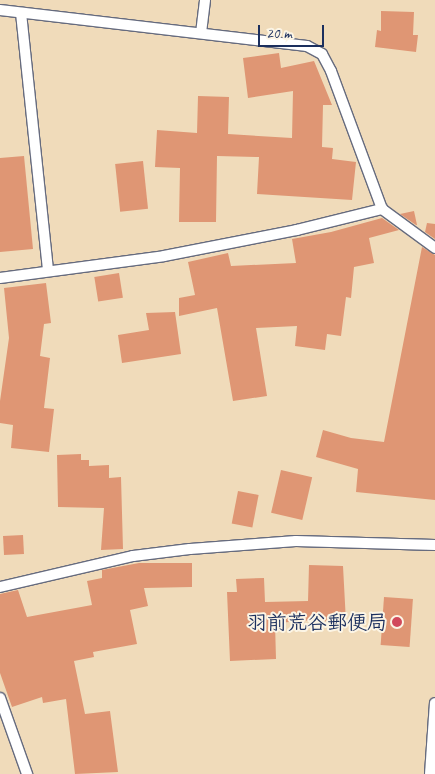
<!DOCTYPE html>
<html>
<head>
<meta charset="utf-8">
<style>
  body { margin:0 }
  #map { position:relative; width:435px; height:774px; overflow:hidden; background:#f0dbba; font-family:Caveat,"Klee One",sans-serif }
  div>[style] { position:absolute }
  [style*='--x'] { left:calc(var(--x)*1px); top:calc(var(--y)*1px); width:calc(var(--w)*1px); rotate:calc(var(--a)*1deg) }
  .building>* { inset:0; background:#df9674; transform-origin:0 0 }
  .roads { filter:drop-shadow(1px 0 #666b7e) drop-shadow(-1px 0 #666b7e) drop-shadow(0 1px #666b7e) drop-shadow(0 -1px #666b7e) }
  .service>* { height:10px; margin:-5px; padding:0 5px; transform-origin:5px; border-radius:5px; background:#fff }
  .dots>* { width:14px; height:14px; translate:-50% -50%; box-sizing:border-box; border:2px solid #fcf5e5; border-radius:50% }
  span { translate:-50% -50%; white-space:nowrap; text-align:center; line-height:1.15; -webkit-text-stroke:4px #fcf5e5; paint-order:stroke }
  .poi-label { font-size:20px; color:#1b2f5e; font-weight:700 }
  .right { translate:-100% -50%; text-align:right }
  .scale { position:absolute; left:258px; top:25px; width:66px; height:22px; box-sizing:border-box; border:2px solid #1b2f5e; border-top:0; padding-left:6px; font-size:15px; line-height:18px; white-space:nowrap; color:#1b2f5e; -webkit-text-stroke:4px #fcf5e5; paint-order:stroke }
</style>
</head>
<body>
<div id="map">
  <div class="building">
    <div style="clip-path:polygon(381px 11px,414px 12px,413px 35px,418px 35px,416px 52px,375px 47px,377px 30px,381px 31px)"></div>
    <div style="clip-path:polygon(279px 53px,281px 68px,314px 61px,332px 105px,323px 105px,322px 147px,333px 148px,332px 159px,356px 162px,352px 200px,257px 194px,259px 157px,217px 156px,216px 222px,179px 222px,180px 168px,155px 167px,157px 130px,197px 133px,198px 96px,229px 97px,228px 134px,292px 138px,293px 91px,248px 98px,243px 58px)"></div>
    <div style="clip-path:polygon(24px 156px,33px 249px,0 252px,0 158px)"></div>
    <div style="left:143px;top:161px;width:48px;height:28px;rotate:84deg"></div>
    <div style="clip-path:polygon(414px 211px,417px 225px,416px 225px,400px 214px)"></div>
    <div style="clip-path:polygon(382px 218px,399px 230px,369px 238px,374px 263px,354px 267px,351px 298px,346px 297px,341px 336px,327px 334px,325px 350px,295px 346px,297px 326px,256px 328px,267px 396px,233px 401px,217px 308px,179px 316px,179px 298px,195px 295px,188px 262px,228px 253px,231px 266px,296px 263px,292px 239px,331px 232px)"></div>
    <div style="clip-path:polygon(427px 223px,435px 224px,435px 239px,425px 232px)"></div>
    <div style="clip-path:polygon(422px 247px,435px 255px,435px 500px,356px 492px,358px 469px,316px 457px,323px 430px,351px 438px,384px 442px)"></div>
    <div style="left:119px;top:273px;width:25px;height:25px;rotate:81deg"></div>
    <div style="clip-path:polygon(46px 283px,51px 323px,44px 324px,40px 356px,50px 358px,44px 408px,54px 409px,49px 452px,11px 448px,13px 425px,0 423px,0 401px,9px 338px,4px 288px)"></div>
    <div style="clip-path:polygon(175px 312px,181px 354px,122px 363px,118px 335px,149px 330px,146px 313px)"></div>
    <div style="clip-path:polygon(81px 454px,81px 460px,89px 460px,89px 466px,109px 465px,109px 478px,121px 477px,123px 549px,101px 550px,104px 508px,58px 507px,57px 455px)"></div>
    <div style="left:281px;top:470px;width:32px;height:44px;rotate:13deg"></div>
    <div style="left:238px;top:491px;width:21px;height:33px;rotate:11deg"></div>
    <div style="left:23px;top:535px;width:19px;height:20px;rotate:87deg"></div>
    <div style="clip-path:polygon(139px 563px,192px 563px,192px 587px,144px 588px,148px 606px,130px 610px,137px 644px,93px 652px,94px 657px,74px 661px,85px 714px,110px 711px,118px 772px,75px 774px,66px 699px,43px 703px,42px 697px,12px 707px,0 673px,0 594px,18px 590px,27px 617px,92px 605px,87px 581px,102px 578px,102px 570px)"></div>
    <div style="clip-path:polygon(309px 565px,343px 566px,346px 622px,290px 620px,290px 622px,275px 623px,276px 659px,230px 661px,227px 592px,237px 592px,236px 579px,264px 578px,265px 602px,308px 601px)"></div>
    <div style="left:384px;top:597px;width:29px;height:48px;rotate:4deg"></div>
  </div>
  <div class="roads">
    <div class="service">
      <div style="--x:0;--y:10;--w:309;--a:6.7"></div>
      <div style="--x:307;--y:46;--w:17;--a:28"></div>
      <div style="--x:322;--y:54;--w:19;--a:62"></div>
      <div style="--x:331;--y:71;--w:147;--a:69.7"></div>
      <div style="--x:382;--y:209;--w:66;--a:36.3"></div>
      <div style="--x:21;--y:13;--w:259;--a:84"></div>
      <div style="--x:201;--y:33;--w:33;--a:-83"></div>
      <div style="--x:0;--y:278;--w:165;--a:-7.6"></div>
      <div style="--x:164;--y:256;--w:136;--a:-11.1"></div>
      <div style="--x:297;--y:230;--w:88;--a:-13.9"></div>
      <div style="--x:0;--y:587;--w:137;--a:-13.1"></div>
      <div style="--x:133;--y:556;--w:57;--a:-7"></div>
      <div style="--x:190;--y:549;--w:106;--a:-4.3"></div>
      <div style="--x:296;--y:541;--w:139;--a:1.6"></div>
      <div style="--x:0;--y:698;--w:81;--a:70.4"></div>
      <div style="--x:430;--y:774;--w:71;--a:-86"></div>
    </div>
  </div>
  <div class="dots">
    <div style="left:397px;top:622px;background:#d1495b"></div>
  </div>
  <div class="poi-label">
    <span class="right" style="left:387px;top:622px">羽前荒谷郵便局</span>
  </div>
  <div class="scale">20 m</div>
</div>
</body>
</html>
